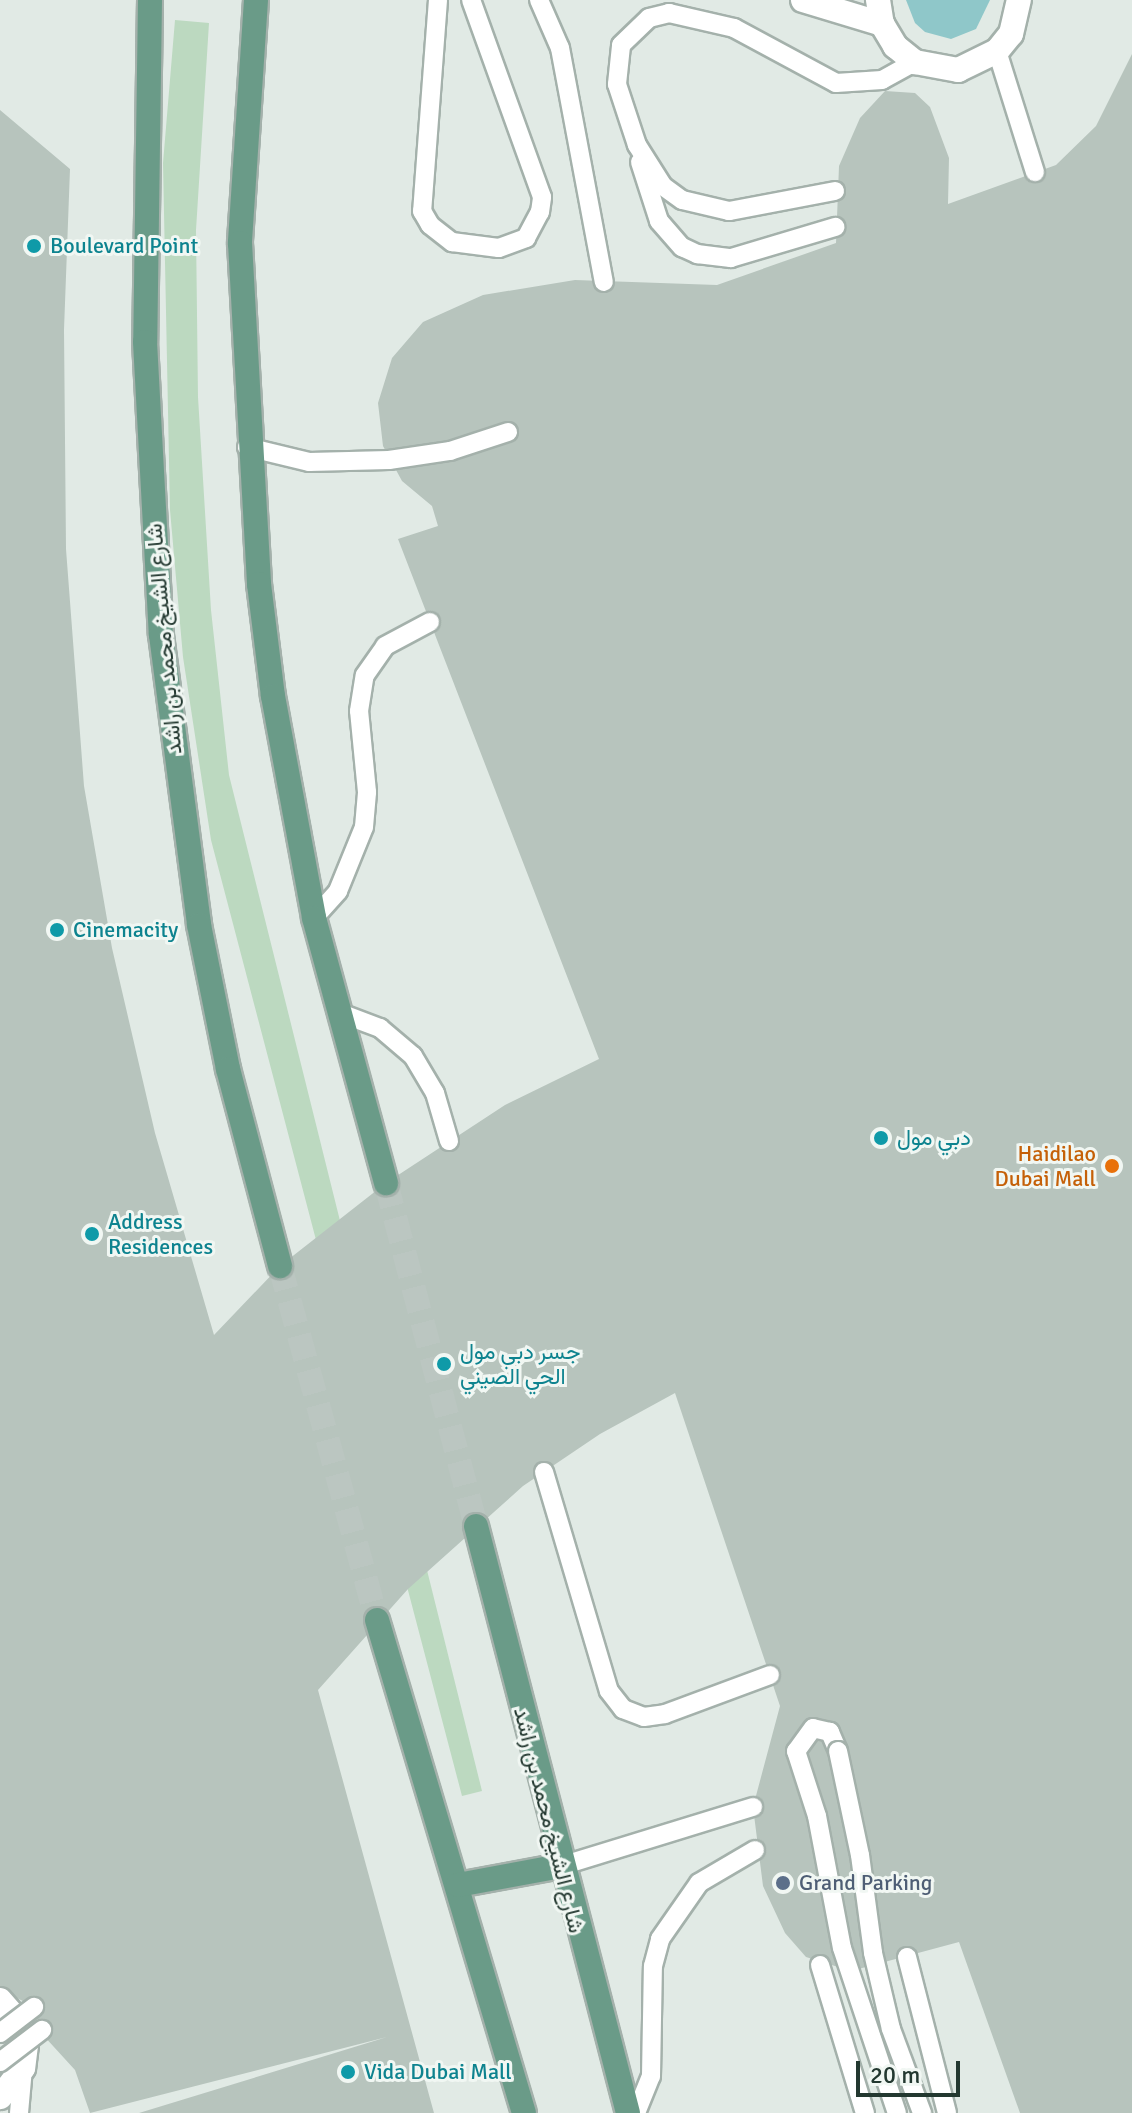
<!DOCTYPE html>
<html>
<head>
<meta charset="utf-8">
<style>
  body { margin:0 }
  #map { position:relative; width:1132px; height:2113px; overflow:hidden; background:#e1eae5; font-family:Signika,Vazirmatn,sans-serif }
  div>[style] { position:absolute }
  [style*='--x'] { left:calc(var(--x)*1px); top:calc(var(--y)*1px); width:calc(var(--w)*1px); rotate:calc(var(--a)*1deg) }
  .green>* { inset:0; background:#bcd9c0 }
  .water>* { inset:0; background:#8fc7c9 }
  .building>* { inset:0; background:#b7c4bd }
  .primary-tunnel>* { height:24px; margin-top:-12px; transform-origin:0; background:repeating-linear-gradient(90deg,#bbc6c1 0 24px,transparent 0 36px) }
  .roads { filter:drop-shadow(2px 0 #a4b1ab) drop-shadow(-2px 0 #a4b1ab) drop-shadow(0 2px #a4b1ab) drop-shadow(0 -2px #a4b1ab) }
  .lane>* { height:18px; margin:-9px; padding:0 9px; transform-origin:9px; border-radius:9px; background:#fff }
  .secondary>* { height:24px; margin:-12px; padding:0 12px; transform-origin:12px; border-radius:12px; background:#fff }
  .primary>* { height:24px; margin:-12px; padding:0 12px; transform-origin:12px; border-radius:12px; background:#6a9b88 }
  .bridges { filter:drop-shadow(2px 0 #a4b1ab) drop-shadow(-2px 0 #a4b1ab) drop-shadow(0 2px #a4b1ab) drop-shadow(0 -2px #a4b1ab) }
  .lane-bridge>* { height:18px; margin:-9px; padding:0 9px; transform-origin:9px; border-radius:9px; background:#fff }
  .dots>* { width:22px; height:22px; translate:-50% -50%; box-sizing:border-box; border:4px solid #f1f7f3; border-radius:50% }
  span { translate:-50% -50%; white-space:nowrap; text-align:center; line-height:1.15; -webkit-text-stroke:6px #f1f7f3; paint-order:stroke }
  .culture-label { font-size:22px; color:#0d838f }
  .left { translate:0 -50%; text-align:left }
  .street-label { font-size:22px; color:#233830 }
  .food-label { font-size:22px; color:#c56008 }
  .right { translate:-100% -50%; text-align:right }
  .service-label { font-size:22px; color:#4e5e75 }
  .scale { position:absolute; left:856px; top:2061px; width:104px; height:36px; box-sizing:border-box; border:4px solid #233830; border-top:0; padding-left:10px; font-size:24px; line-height:28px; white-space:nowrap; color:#233830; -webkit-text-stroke:6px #f1f7f3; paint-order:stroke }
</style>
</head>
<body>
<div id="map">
  <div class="green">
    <div style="clip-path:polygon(175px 20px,209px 23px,196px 230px,198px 397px,211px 610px,229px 775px,482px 1791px,462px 1796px,211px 840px,183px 657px,170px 510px,163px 163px)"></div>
  </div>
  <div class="water">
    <div style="clip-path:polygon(906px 0,990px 0,976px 29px,951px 39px,925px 32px,915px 23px)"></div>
  </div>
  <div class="building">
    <div style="clip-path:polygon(1132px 54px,1132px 2113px,1020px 2113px,959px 1942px,851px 1971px,806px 1957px,785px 1933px,763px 1886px,753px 1807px,780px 1706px,675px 1393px,600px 1434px,523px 1486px,408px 1589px,318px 1690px,434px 2113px,139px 2113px,387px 2037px,90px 2113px,75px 2070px,43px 2035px,34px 2007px,0 1989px,0 110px,70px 169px,64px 330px,66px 549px,84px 786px,112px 948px,155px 1133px,214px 1335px,280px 1266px,386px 1183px,505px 1105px,599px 1059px,398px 539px,438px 526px,432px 506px,402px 481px,383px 446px,378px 403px,392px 358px,423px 322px,483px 295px,575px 280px,717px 285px,836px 243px,839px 166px,860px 118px,885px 91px,915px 93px,930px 107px,949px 158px,948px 204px,1056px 165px,1096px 126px)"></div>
  </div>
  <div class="primary-tunnel">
    <div style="--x:386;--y:1183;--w:355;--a:75.3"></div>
    <div style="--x:280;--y:1266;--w:367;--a:74.7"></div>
  </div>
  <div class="roads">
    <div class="lane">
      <div style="--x:438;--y:0;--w:212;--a:94.3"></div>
      <div style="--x:422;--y:211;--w:16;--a:60"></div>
      <div style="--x:430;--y:225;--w:28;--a:38"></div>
      <div style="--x:452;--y:242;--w:47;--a:7.3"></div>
      <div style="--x:499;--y:248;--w:29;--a:-20"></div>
      <div style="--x:526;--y:238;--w:30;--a:-62"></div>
      <div style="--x:540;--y:212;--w:15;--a:-82"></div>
      <div style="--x:542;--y:197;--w:209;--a:-109.8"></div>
      <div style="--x:539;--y:0;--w:52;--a:66.4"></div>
      <div style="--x:560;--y:48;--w:238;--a:79.4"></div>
      <div style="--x:997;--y:51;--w:127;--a:72.6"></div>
      <div style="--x:640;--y:162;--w:62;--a:72.1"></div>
      <div style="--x:659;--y:221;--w:35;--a:49"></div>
      <div style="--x:682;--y:247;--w:17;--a:25"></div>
      <div style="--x:697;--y:254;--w:34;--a:7"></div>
      <div style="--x:731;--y:258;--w:109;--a:-16.6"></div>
      <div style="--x:835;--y:191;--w:108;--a:169.3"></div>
      <div style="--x:729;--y:211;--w:48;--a:-166.8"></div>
      <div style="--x:682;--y:200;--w:24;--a:-144"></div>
      <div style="--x:663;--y:186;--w:49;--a:-122.4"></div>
      <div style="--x:637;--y:145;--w:64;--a:-108.2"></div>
      <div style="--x:617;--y:84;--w:39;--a:-84"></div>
      <div style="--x:621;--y:45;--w:39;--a:-44"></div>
      <div style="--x:649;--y:18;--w:21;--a:-14"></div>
      <div style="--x:669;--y:13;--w:67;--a:13"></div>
      <div style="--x:734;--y:28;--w:116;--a:28.3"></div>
      <div style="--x:836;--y:83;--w:46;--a:-3.7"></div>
      <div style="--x:882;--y:80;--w:38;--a:-29"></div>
      <div style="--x:247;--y:447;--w:64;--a:13.6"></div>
      <div style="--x:309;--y:462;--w:80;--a:-1.4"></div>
      <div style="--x:389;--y:460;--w:62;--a:-8.4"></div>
      <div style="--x:450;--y:451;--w:61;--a:-18.1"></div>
      <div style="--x:314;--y:918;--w:36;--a:-48"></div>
      <div style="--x:338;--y:891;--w:69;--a:-67.9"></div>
      <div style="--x:364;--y:827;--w:35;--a:-85"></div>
      <div style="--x:367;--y:792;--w:81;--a:-95.6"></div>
      <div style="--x:359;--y:711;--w:36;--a:-81"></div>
      <div style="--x:365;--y:675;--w:35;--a:-55"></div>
      <div style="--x:385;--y:646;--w:51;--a:-28.1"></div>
      <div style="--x:340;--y:1013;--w:43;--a:20.6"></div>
      <div style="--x:380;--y:1028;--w:43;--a:40.3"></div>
      <div style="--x:413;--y:1056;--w:43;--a:59.3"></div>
      <div style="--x:435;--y:1093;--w:50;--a:73.7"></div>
      <div style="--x:544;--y:1472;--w:228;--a:73.5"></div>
      <div style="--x:609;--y:1691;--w:23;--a:52"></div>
      <div style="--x:623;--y:1709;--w:22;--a:21"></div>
      <div style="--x:644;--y:1717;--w:21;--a:-8"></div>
      <div style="--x:665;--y:1714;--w:112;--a:-20.4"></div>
      <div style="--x:838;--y:1751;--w:21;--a:-113"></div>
      <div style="--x:830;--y:1732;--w:17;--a:-167"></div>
      <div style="--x:813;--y:1728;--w:29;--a:126"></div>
      <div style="--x:796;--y:1751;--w:68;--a:72.1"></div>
      <div style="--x:817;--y:1816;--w:134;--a:79.3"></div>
      <div style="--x:842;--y:1948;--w:174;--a:71.6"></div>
      <div style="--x:561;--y:1866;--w:201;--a:-17.1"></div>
      <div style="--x:907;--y:1957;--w:161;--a:75.6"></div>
      <div style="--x:820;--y:1965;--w:155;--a:73.1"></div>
      <div style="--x:19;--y:2113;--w:45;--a:-84.9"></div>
      <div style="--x:636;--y:2113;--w:40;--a:-68"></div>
      <div style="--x:651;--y:2076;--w:110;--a:-89"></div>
      <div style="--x:653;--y:1966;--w:28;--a:-75"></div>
      <div style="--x:660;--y:1939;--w:68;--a:-55.1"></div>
      <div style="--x:699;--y:1883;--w:65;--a:-30.5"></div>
    </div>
    <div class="secondary">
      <div style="--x:803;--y:0;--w:83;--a:16.9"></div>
      <div style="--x:878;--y:0;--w:24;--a:81"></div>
      <div style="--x:882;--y:24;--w:26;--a:59"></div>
      <div style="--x:895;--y:46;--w:26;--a:39"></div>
      <div style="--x:915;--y:62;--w:44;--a:10.5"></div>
      <div style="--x:958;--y:70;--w:43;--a:-26"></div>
      <div style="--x:997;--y:51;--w:22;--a:-51"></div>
      <div style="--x:1011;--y:34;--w:35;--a:-77"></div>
      <div style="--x:0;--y:2000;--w:30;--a:49"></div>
      <div style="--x:20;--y:2023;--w:23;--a:75"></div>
      <div style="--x:26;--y:2045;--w:23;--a:97"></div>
      <div style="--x:23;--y:2068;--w:37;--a:128"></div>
    </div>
    <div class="primary">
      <div style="--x:150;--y:0;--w:342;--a:90.8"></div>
      <div style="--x:145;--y:342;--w:293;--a:86.9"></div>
      <div style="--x:161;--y:635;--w:292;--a:82.5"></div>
      <div style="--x:199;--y:925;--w:147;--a:78.6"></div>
      <div style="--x:228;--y:1069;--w:204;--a:75.2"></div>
      <div style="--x:256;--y:0;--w:244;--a:93.8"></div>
      <div style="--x:240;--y:243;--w:342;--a:86.8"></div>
      <div style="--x:259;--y:584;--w:113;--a:82.9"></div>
      <div style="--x:273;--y:696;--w:226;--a:79.5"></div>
      <div style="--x:314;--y:918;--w:275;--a:74.8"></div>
      <div style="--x:476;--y:1526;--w:606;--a:75.48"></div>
      <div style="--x:377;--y:1620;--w:514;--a:73.4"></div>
      <div style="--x:458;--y:1885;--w:105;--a:-10.5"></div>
    </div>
  </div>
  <div class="bridges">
    <div class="lane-bridge">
      <div style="--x:838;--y:1751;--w:106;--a:78.1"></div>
      <div style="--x:860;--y:1855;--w:99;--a:82.4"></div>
      <div style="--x:873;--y:1953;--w:78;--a:76.7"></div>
      <div style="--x:891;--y:2029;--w:90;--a:69.7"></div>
      <div style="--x:0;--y:2033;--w:43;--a:-37.4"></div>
      <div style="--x:0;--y:2062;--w:53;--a:-37.3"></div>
    </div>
  </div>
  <div class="dots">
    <div style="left:34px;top:246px;background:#0f9aa8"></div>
    <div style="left:57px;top:930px;background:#0f9aa8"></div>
    <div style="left:881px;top:1138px;background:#0f9aa8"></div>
    <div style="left:1112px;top:1166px;background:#e8710a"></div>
    <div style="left:92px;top:1234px;background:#0f9aa8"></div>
    <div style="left:444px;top:1364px;background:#0f9aa8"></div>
    <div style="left:783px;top:1883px;background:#5c6f8a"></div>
    <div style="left:348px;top:2072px;background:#0f9aa8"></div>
  </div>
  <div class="culture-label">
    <span class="left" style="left:50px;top:246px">Boulevard Point</span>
    <span class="left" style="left:73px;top:930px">Cinemacity</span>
    <span class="left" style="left:897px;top:1138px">دبي مول</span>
    <span class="left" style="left:108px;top:1234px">Address<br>Residences</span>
    <span class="left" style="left:460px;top:1364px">جسر دبي مول<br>الحي الصيني</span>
    <span class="left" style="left:364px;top:2072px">Vida Dubai Mall</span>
  </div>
  <div class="street-label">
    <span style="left:164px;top:639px;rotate:-95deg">شارع الشيخ محمد بن راشد</span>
    <span style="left:549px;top:1820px;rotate:76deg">شارع الشيخ محمد بن راشد</span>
  </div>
  <div class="food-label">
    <span class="right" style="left:1096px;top:1166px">Haidilao<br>Dubai Mall</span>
  </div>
  <div class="service-label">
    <span class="left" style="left:799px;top:1883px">Grand Parking</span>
  </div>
  <div class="scale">20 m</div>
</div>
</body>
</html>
